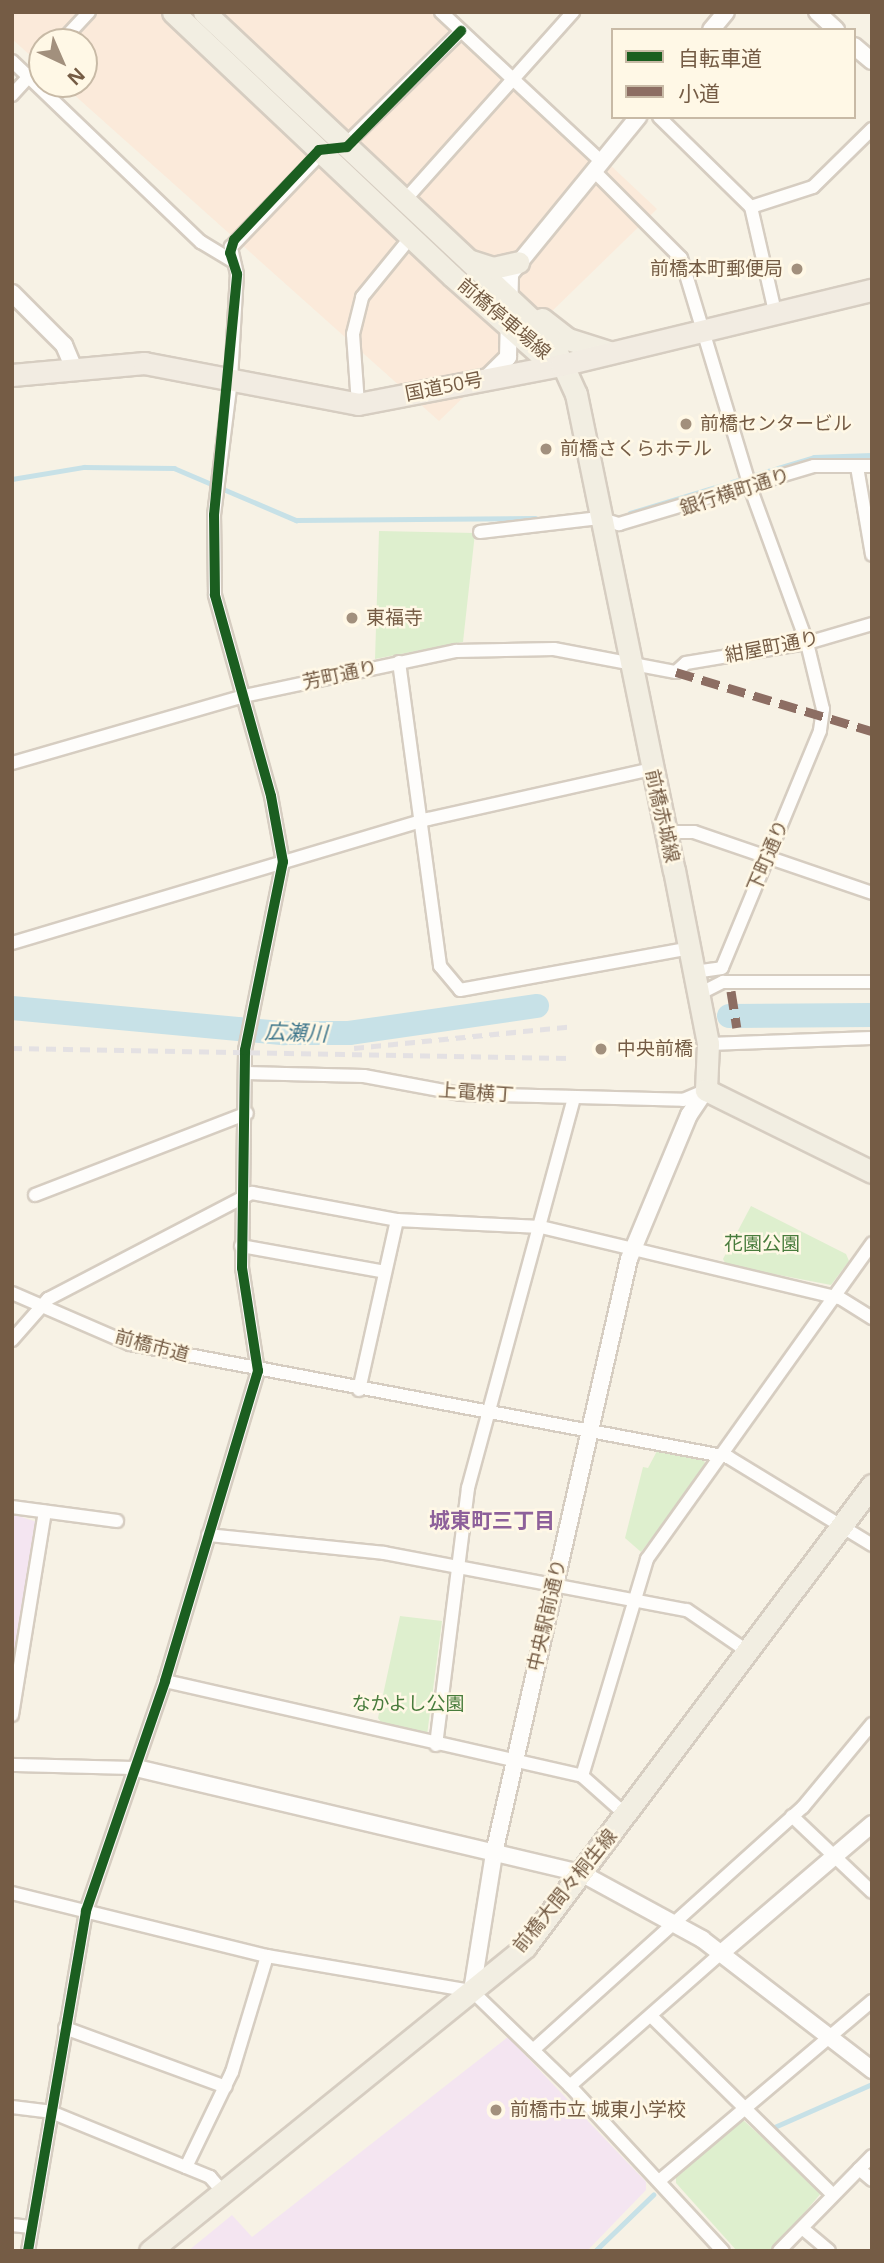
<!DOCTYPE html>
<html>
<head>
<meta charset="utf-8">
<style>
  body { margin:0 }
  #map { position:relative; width:884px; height:2263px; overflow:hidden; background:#f7f2e5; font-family:"Open Sans","Noto Sans JP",sans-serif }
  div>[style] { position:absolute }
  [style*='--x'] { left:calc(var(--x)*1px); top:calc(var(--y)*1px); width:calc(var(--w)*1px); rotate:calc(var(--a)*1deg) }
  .commercial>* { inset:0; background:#fbeada }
  .education>* { inset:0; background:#f4e5f1 }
  .green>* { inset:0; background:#deefce }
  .stream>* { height:4.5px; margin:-2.25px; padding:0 2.25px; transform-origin:2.25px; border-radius:2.25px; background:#c7e1e7 }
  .river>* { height:24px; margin:-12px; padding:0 12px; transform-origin:12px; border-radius:12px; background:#c7e1e7 }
  .roads { filter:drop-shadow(2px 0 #d6cdc1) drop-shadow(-2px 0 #d6cdc1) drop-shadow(0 2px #d6cdc1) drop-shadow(0 -2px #d6cdc1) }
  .minor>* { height:12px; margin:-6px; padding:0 6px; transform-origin:6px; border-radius:6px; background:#fefdfb }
  .tertiary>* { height:16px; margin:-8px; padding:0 8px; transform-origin:8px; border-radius:8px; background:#fefdfb }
  .primary>* { height:21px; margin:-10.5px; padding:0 10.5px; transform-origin:10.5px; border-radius:10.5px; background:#f2eee2 }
  .trunk>* { height:21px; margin:-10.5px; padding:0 10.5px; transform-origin:10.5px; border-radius:10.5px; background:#f2ece2 }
  .rail>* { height:4.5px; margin-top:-2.25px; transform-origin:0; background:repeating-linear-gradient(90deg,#e4e1e3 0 10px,transparent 0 17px) }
  .quiet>* { height:9px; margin-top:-4.5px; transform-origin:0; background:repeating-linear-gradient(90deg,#8d6e63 0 18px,transparent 0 27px) }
  .cycleway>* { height:10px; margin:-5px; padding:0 5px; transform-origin:5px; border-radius:5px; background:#1b5e20 }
  .dots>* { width:19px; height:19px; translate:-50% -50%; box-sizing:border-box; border:4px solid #fff8e6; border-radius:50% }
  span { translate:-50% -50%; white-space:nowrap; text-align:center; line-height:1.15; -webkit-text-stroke:5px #fff8e6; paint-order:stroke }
  .poi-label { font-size:19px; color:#755c45 }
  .right { translate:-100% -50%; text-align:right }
  .left { translate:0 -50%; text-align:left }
  .street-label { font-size:19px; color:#755c45 }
  .park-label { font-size:19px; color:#487c3c }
  .water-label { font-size:21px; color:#3d758b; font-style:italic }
  .neighbourhood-label { font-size:21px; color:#8d609a; font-weight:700 }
  .frame { position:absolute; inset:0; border:14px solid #755c45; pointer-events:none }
  .legend { position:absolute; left:611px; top:28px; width:245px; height:91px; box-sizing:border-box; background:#fff8e6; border:2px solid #c8baa6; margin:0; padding:9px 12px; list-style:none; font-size:21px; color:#755c45 }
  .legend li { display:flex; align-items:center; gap:14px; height:35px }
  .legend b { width:35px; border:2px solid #c8baa6 }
  .north { position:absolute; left:28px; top:28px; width:70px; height:70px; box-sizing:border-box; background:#fff8e6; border:2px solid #c8baa6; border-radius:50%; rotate:136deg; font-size:19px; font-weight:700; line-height:28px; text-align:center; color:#755c45 }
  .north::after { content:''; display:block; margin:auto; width:24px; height:32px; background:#a2907d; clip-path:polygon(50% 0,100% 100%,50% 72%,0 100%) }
</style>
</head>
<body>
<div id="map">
  <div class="commercial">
    <div style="clip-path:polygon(12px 12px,447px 12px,657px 209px,439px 421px,62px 84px,84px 84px,84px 42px,42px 42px,42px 66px,12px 39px)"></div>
  </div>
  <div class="education">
    <div style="clip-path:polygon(12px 1514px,37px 1522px,12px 1673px)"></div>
    <div style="clip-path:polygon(508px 2037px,646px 2182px,646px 2190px,587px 2251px,188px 2251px,232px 2215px,252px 2237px)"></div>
  </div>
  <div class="green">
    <div style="clip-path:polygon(379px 531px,475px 533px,463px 642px,375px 659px)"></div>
    <div style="clip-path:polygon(751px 1206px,846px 1254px,849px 1261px,831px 1285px,726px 1265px,723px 1259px)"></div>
    <div style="clip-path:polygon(657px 1451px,704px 1460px,706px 1467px,641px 1552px,625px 1538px,643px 1467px,648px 1468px)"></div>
    <div style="clip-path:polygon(400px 1616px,442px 1621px,427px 1735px,383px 1725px,378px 1718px)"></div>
    <div style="clip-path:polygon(742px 2119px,822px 2192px,772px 2251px,737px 2251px,676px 2183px,676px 2175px)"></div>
  </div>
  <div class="stream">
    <div style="--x:12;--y:479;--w:73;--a:-9.5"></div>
    <div style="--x:84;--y:467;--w:90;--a:0.6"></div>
    <div style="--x:174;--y:468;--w:133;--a:23.1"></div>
    <div style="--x:296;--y:520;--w:239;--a:-0.5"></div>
    <div style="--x:630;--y:513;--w:192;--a:-16.9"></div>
    <div style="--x:814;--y:457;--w:58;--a:-2"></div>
    <div style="--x:770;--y:2129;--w:111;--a:-23.8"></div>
    <div style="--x:595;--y:2251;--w:81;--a:-44"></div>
  </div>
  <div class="river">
    <div style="--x:12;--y:1008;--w:273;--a:5.3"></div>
    <div style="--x:284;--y:1033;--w:65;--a:0"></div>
    <div style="--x:349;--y:1033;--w:190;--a:-8.2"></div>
    <div style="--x:729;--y:1016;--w:143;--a:-0.4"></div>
  </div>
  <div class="roads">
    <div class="minor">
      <div style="--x:441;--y:12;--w:219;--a:43"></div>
      <div style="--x:61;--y:42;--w:41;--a:-47"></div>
      <div style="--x:12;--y:61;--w:262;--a:43.8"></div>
      <div style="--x:201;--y:242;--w:35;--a:31"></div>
      <div style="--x:12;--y:95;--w:45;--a:-47.7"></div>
      <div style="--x:659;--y:117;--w:129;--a:44.4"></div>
      <div style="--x:751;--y:207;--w:108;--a:77.1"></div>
      <div style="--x:342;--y:148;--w:167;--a:-44.5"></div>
      <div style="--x:593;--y:170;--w:124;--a:45"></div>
      <div style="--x:681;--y:258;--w:239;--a:73.2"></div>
      <div style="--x:750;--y:487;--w:166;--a:69.9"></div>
      <div style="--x:807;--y:643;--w:68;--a:76.4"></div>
      <div style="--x:823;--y:709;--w:22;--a:98"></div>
      <div style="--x:820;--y:731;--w:256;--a:112.5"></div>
      <div style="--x:404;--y:201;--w:254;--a:-48.2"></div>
      <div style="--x:751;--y:207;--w:65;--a:-17.9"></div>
      <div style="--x:813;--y:187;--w:83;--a:-44.5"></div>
      <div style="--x:358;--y:404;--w:70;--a:-94.1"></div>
      <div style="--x:353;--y:334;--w:38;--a:-76"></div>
      <div style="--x:362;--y:297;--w:77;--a:-50.8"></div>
      <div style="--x:857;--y:467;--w:89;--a:80.3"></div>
      <div style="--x:480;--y:532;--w:120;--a:-6.7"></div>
      <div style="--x:599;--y:518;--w:21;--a:17"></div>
      <div style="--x:619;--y:524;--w:203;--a:-16.6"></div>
      <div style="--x:814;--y:466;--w:58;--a:0"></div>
      <div style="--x:399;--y:662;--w:307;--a:82.3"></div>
      <div style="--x:440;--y:966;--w:31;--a:50"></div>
      <div style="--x:460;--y:990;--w:234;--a:-10.3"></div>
      <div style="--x:12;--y:763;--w:241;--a:-16.1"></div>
      <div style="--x:244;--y:696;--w:217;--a:-12"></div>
      <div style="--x:456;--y:651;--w:98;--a:-1.2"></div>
      <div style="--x:554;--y:649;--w:124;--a:10.7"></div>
      <div style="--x:676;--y:672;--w:13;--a:-42"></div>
      <div style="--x:686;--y:663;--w:123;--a:-9.4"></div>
      <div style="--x:807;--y:643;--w:68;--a:-16.3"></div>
      <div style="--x:666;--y:832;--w:28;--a:0"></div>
      <div style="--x:694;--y:832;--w:188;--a:18.9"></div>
      <div style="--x:12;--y:943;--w:434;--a:-16.6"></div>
      <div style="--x:428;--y:819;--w:229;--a:-12.6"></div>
      <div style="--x:694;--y:972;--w:28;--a:-8"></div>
      <div style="--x:699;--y:994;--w:27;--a:-27"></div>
      <div style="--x:723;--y:982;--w:149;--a:0"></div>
      <div style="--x:708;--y:1044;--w:164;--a:-2.1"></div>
      <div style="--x:246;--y:1073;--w:118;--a:1.5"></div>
      <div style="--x:364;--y:1076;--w:99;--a:10.5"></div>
      <div style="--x:461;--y:1094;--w:222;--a:1.5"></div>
      <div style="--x:683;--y:1100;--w:25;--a:-23"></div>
      <div style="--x:35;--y:1195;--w:227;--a:-21.1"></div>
      <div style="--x:241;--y:1246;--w:146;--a:10.2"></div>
      <div style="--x:12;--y:1293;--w:129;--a:23.4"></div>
      <div style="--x:130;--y:1344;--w:609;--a:10.7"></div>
      <div style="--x:728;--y:1457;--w:169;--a:31.4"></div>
      <div style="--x:12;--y:1340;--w:55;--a:-48.7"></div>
      <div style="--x:48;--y:1299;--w:230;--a:-27.5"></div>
      <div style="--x:252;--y:1193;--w:147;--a:10.5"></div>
      <div style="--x:397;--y:1220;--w:144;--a:2.8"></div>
      <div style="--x:541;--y:1227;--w:307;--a:13.4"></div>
      <div style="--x:840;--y:1298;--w:38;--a:32"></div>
      <div style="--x:359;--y:1390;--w:174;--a:-77.4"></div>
      <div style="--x:12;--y:1507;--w:106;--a:7.6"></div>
      <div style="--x:208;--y:1535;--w:177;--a:5.8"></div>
      <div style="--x:384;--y:1553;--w:308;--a:10.7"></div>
      <div style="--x:687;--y:1610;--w:76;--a:34.3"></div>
      <div style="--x:165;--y:1681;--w:428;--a:12.8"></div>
      <div style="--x:12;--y:1715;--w:206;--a:-80.8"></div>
      <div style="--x:436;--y:1745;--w:259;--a:-82.9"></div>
      <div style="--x:468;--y:1488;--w:404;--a:-74.8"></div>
      <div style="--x:12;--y:1765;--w:124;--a:1.4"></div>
      <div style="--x:626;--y:1815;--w:59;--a:-138.4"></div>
      <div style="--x:582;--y:1776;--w:227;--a:-73.3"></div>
      <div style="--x:647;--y:1559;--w:388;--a:-54.5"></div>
      <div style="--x:792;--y:1816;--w:110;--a:43.5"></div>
      <div style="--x:12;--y:1893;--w:263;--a:13.9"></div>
      <div style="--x:267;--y:1956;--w:208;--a:9.7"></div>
      <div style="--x:472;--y:1991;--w:136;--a:44.1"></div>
      <div style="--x:720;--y:1954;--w:200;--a:138.7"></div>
      <div style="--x:570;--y:2086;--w:225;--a:47.2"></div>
      <div style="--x:651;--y:2016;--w:255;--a:44.5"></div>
      <div style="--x:65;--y:2028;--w:171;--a:20.1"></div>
      <div style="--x:533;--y:2050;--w:363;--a:-42"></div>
      <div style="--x:803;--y:1807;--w:108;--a:-50.3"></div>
      <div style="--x:12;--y:2107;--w:39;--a:7"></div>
      <div style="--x:51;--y:2112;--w:172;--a:22.2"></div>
      <div style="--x:210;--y:2177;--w:18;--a:49"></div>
      <div style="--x:186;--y:2167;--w:106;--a:-64.2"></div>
      <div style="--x:232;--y:2072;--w:121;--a:-73.2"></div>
      <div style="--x:859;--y:2169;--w:17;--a:40"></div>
      <div style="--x:659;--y:2181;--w:279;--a:-40.2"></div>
      <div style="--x:12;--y:2225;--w:19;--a:6"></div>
      <div style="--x:802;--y:2228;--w:35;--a:40"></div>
      <div style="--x:28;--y:2251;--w:345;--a:-80.3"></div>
      <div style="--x:86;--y:1911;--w:243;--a:-71"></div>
      <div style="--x:165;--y:1681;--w:324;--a:-73.3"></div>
      <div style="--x:258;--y:1371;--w:104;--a:-98.8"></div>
      <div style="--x:242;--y:1268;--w:218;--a:-89.2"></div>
      <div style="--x:245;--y:1050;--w:192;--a:-78.6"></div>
      <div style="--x:283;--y:862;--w:67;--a:-100.3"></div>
      <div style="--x:271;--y:796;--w:209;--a:-105.6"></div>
      <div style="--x:215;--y:595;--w:80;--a:-90.7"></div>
      <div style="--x:214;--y:515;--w:136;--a:-82.8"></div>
      <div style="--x:231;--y:380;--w:106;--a:-86.8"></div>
      <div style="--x:237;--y:274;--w:28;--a:-103"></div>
      <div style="--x:231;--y:247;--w:134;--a:-46.2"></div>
      <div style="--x:779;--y:2251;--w:133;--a:-45.6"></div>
    </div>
    <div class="tertiary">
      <div style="--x:817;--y:12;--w:26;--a:43"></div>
      <div style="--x:711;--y:30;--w:23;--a:-50"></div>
      <div style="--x:854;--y:46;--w:23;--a:40"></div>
      <div style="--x:12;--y:293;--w:74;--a:45"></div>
      <div style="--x:64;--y:345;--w:25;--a:67"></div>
      <div style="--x:487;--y:378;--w:30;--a:-45"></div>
      <div style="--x:508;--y:357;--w:83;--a:-88.6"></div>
      <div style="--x:510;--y:274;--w:203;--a:-50.8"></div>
      <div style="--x:136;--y:1768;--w:457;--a:13.3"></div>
      <div style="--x:581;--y:1873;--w:138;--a:28.6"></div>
      <div style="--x:702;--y:1939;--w:215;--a:37.6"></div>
      <div style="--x:720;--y:1954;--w:200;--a:-40.5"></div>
      <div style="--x:472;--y:1991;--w:140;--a:-80.9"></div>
      <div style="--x:494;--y:1853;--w:609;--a:-77.2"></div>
      <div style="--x:629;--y:1259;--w:156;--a:-67.4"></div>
      <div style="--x:689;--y:1115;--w:30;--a:-56"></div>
    </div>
    <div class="primary">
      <div style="--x:173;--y:12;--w:384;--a:43.4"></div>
      <div style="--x:452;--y:276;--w:116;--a:41.5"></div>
      <div style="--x:539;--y:353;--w:25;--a:29"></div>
      <div style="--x:204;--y:12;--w:462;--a:43.2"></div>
      <div style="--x:541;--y:328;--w:27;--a:56"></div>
      <div style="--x:556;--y:350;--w:48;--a:65.6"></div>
      <div style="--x:576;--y:394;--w:486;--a:78.4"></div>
      <div style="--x:674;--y:870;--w:177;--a:78.9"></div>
      <div style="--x:708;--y:1044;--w:46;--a:92.5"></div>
      <div style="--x:706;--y:1090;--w:185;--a:26.3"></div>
      <div style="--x:471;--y:261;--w:23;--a:18"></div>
      <div style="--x:493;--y:268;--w:26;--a:-13"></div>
      <div style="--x:542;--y:319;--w:33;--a:38"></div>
      <div style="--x:568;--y:339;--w:43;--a:17.6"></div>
      <div style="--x:150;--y:2251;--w:483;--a:-39"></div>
      <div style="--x:525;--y:1947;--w:578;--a:-53.09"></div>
    </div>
    <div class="trunk">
      <div style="--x:12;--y:375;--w:133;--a:-5.2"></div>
      <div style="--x:144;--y:363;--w:218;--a:10.8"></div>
      <div style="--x:358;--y:404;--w:207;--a:-10.9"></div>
      <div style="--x:561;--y:365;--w:320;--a:-13.6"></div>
    </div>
  </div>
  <div class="rail">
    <div style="--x:12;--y:1048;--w:558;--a:1.03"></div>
    <div style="--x:354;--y:1048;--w:220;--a:-5.7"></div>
  </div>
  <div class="quiet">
    <div style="--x:676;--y:672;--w:205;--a:16.8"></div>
    <div style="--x:731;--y:991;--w:37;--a:81"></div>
  </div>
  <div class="cycleway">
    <div style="--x:28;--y:2251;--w:345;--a:-80.3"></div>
    <div style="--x:86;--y:1911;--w:243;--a:-71"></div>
    <div style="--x:165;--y:1681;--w:324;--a:-73.3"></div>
    <div style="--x:258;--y:1371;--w:104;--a:-98.8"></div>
    <div style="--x:242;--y:1268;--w:218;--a:-89.2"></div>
    <div style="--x:245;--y:1050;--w:192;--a:-78.6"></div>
    <div style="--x:283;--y:862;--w:67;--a:-100.3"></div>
    <div style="--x:271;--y:796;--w:209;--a:-105.6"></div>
    <div style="--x:215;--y:595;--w:80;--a:-90.7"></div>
    <div style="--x:214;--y:515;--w:242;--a:-84.5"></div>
    <div style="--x:237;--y:274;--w:22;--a:-108"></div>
    <div style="--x:230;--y:253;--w:14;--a:-73"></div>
    <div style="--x:234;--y:240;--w:124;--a:-46.6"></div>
    <div style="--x:319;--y:150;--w:28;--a:-6"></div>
    <div style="--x:347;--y:147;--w:163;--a:-45.5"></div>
  </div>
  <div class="dots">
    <div style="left:797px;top:269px;background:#a2907d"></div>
    <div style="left:686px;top:424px;background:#a2907d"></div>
    <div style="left:546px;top:449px;background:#a2907d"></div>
    <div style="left:352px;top:618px;background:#a2907d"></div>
    <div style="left:601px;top:1049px;background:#a2907d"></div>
    <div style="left:496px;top:2110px;background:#a2907d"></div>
  </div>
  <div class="poi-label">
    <span class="right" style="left:783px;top:269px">前橋本町郵便局</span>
    <span class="left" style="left:700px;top:424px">前橋センタービル</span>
    <span class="left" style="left:560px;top:449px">前橋さくらホテル</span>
    <span class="left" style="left:366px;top:618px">東福寺</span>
    <span class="left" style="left:617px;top:1049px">中央前橋</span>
    <span class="left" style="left:510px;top:2110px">前橋市立 城東小学校</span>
  </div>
  <div class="street-label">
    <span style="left:504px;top:319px;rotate:40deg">前橋停車場線</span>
    <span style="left:444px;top:387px;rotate:-11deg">国道50号</span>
    <span style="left:735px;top:492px;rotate:-18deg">銀行横町通り</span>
    <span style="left:772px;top:647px;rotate:-11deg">紺屋町通り</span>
    <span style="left:340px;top:675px;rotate:-12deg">芳町通り</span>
    <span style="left:662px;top:816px;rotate:77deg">前橋赤城線</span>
    <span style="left:768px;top:856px;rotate:-67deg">下町通り</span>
    <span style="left:476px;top:1093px;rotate:4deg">上電横丁</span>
    <span style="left:152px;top:1346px;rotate:15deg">前橋市道</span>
    <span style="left:547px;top:1615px;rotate:-77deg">中央駅前通り</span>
    <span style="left:565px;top:1891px;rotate:-51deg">前橋大間々桐生線</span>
  </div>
  <div class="park-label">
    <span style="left:762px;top:1244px">花園公園</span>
    <span style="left:408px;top:1704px">なかよし公園</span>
  </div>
  <div class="water-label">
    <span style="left:296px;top:1032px;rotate:2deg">広瀬川</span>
  </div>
  <div class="neighbourhood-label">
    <span style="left:492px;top:1520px">城東町三丁目</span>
  </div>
  <div class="frame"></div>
  <ul class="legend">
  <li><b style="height:9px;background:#1b5e20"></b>自転車道</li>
  <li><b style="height:9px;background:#8d6e63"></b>小道</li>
  </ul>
  <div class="north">N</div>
</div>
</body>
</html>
